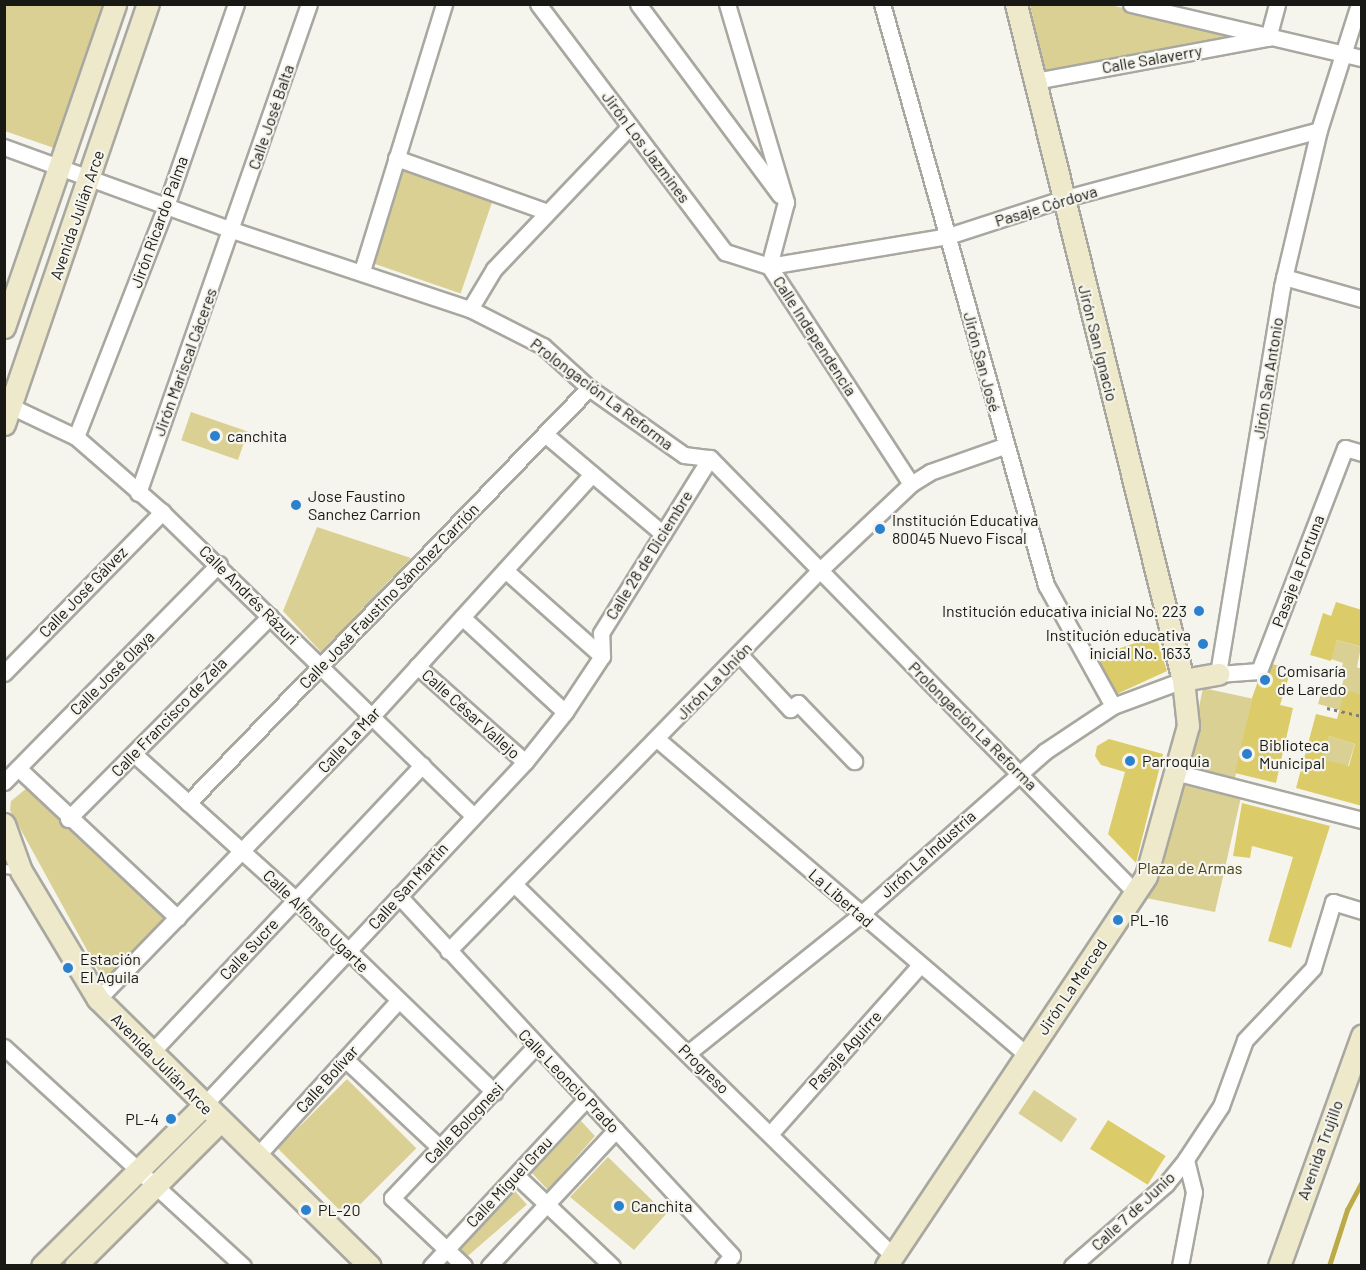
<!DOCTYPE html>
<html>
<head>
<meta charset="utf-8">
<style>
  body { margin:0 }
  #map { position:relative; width:1366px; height:1270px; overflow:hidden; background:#f6f5ed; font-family:Barlow,sans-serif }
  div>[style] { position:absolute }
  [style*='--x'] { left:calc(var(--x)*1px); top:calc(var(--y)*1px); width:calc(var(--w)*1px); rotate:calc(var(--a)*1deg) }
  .green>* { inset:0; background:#dad093; transform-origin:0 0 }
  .stream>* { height:4.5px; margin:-2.25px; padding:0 2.25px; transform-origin:2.25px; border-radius:2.25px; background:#bbab46 }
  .building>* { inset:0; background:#dccc69; transform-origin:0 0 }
  .path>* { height:3px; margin-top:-1.5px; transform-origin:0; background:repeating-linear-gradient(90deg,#7e7d78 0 3px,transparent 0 7.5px) }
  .roads { filter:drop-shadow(2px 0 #a8a7a0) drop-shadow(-2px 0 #a8a7a0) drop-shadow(0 2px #a8a7a0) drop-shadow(0 -2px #a8a7a0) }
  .lane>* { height:8px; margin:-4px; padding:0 4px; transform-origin:4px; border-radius:4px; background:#fff }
  .street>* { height:15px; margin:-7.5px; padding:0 7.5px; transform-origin:7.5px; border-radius:7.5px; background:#fff }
  .secondary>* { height:21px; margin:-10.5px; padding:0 10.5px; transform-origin:10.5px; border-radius:10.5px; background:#eee9cb }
  .dots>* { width:16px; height:16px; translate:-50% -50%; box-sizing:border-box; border:3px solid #f6f5ed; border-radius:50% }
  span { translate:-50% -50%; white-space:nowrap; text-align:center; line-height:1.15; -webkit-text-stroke:4.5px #f6f5ed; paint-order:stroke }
  .street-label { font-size:16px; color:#181815 }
  .poi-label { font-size:16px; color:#181815 }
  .left { translate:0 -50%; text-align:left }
  .right { translate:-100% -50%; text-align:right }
  .park-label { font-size:16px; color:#484117 }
  .frame { position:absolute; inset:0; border:6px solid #181815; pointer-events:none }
</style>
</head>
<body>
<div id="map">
  <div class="green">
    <div style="clip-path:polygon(5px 4px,103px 5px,54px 148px,5px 131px)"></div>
    <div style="clip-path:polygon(1030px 5px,1110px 5px,1253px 38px,1045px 71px)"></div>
    <div style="left:403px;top:169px;width:95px;height:99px;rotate:19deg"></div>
    <div style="left:191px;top:412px;width:60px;height:30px;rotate:19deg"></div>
    <div style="clip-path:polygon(317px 527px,411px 558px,321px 652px,283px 611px)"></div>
    <div style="clip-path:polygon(1337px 640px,1361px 647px,1357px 667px,1361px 669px,1361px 695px,1340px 710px,1318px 704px,1323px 687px,1340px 692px,1344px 678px,1340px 676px,1343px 663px,1331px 659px)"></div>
    <div style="left:1203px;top:688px;width:50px;height:83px;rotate:12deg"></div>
    <div style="left:1329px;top:736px;width:27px;height:24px;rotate:17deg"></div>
    <div style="clip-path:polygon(1184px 782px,1241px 797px,1215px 912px,1146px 898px)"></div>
    <div style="clip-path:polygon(27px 788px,168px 917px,104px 981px,10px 810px,11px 801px)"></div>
    <div style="left:347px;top:1079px;width:98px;height:98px;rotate:45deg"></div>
    <div style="left:1034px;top:1090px;width:52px;height:28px;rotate:34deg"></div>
    <div style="clip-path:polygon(581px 1121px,595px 1136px,548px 1190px,532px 1173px)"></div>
    <div style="clip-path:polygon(608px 1157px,666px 1214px,634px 1250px,570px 1197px)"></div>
    <div style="left:515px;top:1191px;width:18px;height:79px;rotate:49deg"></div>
  </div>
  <div class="stream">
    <div style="--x:1329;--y:1266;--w:59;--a:-72.2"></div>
    <div style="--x:1347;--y:1210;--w:32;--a:-62"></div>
  </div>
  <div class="building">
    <div style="clip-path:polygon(1336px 602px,1362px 610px,1362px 647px,1337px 640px,1331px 661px,1310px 655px,1323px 613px,1331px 616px)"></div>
    <div style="clip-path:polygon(1156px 636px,1167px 671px,1117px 694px,1097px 656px)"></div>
    <div style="clip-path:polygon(1272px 664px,1280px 666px,1278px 672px,1289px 676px,1280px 705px,1293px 708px,1276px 783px,1235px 773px,1252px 698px,1258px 681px,1265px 678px)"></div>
    <div style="clip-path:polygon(evenodd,1345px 690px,1362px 695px,1362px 806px,1296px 788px,1316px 714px,1337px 719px,1345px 690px,1329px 736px,1355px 744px,1349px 766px,1323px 759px,1329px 736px)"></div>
    <div style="clip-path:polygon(1109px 739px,1163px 754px,1136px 863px,1108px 834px,1125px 772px,1101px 765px,1095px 756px,1097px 746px)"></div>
    <div style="clip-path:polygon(1242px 803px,1330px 826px,1291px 948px,1268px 941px,1293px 857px,1252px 846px,1250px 858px,1233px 856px)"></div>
    <div style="left:1108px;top:1120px;width:68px;height:34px;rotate:32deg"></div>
  </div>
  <div class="path">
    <div style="--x:1327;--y:708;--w:36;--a:13"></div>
  </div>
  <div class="roads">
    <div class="lane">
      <div style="--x:4;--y:869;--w:16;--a:4"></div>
    </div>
    <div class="street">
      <div style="--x:538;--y:4;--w:311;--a:53"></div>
      <div style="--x:725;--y:252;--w:46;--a:17.7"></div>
      <div style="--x:769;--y:266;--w:181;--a:-9.5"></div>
      <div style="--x:948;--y:236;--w:120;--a:-18"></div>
      <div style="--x:1062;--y:199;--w:266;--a:-15"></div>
      <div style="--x:638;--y:4;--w:238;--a:53.4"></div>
      <div style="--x:727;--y:4;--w:207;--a:73.4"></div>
      <div style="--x:786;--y:202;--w:66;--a:104.9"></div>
      <div style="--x:769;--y:266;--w:260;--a:56.9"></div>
      <div style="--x:882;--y:4;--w:604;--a:74.24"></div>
      <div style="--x:1046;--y:585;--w:138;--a:61"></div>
      <div style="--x:1131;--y:4;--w:237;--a:13.2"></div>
      <div style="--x:1359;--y:4;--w:132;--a:107.6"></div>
      <div style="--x:1319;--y:130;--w:161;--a:103.3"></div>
      <div style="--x:1282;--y:287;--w:392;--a:99.4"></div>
      <div style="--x:1218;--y:674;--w:41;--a:-4.2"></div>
      <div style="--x:1259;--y:671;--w:239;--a:-68.9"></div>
      <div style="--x:1345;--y:448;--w:18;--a:16"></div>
      <div style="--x:1268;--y:38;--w:35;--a:-75"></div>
      <div style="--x:1035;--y:81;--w:237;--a:-10.5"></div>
      <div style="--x:4;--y:147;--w:243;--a:20"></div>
      <div style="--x:232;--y:230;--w:251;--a:18.4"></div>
      <div style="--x:470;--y:309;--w:82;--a:26.9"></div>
      <div style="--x:543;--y:346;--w:62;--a:42.4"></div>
      <div style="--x:589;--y:388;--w:116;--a:35.2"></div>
      <div style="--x:684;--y:455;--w:26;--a:7"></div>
      <div style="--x:710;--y:458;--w:607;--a:45.6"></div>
      <div style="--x:396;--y:158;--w:158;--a:19.6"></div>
      <div style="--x:362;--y:271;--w:279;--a:-72.9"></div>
      <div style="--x:1284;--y:277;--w:81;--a:15.8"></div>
      <div style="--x:470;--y:309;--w:47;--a:-59"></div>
      <div style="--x:494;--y:269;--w:197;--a:-46.4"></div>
      <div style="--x:4;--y:403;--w:80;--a:25.3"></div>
      <div style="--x:76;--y:437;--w:114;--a:41.1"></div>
      <div style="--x:162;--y:512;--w:433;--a:44.3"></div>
      <div style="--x:546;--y:435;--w:153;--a:40.2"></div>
      <div style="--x:76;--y:437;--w:248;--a:-68.7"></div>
      <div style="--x:166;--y:206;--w:214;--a:-70.9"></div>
      <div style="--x:138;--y:493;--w:518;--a:-70.73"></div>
      <div style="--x:505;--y:570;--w:130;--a:41.6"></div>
      <div style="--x:462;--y:617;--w:140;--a:42.7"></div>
      <div style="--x:740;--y:655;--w:74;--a:47.2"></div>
      <div style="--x:790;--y:709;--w:10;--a:-37"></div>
      <div style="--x:798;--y:703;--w:81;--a:46"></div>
      <div style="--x:602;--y:656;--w:23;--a:-92"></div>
      <div style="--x:601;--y:633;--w:206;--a:-58.1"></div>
      <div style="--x:417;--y:666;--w:144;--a:41.6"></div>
      <div style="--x:4;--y:673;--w:226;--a:-45.5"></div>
      <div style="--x:657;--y:739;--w:485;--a:40.5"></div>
      <div style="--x:134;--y:754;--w:218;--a:42"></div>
      <div style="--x:296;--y:900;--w:276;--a:44.1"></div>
      <div style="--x:18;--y:768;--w:219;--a:43.2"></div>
      <div style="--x:1175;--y:772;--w:193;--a:14.4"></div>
      <div style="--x:4;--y:782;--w:306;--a:-45.4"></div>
      <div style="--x:188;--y:803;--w:577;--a:-45.98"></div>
      <div style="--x:68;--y:819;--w:286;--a:-45.1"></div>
      <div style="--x:514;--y:884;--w:530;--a:44.46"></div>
      <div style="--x:399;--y:896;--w:490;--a:47.2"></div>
      <div style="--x:732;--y:1256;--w:13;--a:132"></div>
      <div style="--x:448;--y:951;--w:531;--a:-45.69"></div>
      <div style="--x:819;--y:571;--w:127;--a:-43.4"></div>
      <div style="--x:911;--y:484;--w:22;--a:-32"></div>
      <div style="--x:930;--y:472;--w:78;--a:-19.4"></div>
      <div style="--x:98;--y:999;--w:394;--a:-45.9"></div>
      <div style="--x:372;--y:716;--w:327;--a:-47.7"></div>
      <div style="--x:4;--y:1047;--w:324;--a:42.5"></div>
      <div style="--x:688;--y:1053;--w:221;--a:-38.7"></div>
      <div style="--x:860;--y:915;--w:246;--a:-41.5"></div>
      <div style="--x:1044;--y:752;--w:83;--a:-33.7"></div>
      <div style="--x:1113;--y:706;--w:75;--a:-20.4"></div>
      <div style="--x:150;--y:1054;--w:397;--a:-46.7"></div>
      <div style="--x:345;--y:1059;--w:130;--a:43.1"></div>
      <div style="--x:203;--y:1106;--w:471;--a:-46.9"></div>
      <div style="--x:525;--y:762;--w:64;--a:-51.3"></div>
      <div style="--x:565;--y:712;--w:67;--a:-56.5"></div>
      <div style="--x:770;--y:1134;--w:225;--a:-48.4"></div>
      <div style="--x:256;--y:1157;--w:211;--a:-47.7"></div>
      <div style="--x:517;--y:1176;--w:131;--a:43.5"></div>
      <div style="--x:431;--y:1266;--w:229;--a:-47.1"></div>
      <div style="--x:464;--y:1266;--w:99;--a:-136.6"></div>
      <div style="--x:392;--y:1198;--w:208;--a:-46.6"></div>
      <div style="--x:489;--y:1266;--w:186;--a:-47"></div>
      <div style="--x:1072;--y:1266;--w:125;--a:-41.1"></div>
      <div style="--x:1166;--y:1184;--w:32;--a:-51"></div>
      <div style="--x:1186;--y:1159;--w:64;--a:-56.6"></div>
      <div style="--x:1221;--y:1106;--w:70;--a:-70"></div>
      <div style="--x:1245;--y:1040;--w:99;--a:-46.6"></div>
      <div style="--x:1313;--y:968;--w:69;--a:-73.1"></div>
      <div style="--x:1333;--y:902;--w:30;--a:17"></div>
      <div style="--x:1180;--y:1266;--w:75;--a:-79.3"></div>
      <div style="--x:1194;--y:1192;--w:34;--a:-104"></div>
    </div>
    <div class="secondary">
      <div style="--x:4;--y:327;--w:342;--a:-71"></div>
      <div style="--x:4;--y:424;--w:444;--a:-71.1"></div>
      <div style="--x:1183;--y:680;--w:36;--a:-10"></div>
      <div style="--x:4;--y:824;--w:50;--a:70.1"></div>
      <div style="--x:21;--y:871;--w:149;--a:59"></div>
      <div style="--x:98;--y:999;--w:381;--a:44.5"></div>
      <div style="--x:42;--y:1266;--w:227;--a:-44.8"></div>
      <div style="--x:75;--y:1266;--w:204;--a:-45"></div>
      <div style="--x:886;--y:1266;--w:469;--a:-56.3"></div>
      <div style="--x:1146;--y:876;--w:156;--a:-74.4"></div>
      <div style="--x:1188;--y:726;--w:46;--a:-96.2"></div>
      <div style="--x:1183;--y:680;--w:696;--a:-103.88"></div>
      <div style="--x:1279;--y:1266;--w:245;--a:-70.2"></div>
    </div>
  </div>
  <div class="dots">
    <div style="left:215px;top:436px;background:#2c81cf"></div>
    <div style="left:296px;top:505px;background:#2c81cf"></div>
    <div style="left:880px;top:529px;background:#2c81cf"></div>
    <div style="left:1199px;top:611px;background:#2c81cf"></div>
    <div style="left:1203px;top:644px;background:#2c81cf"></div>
    <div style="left:1265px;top:680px;background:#2c81cf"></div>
    <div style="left:1247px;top:754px;background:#2c81cf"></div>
    <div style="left:1130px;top:761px;background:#2c81cf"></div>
    <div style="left:1118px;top:920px;background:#2c81cf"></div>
    <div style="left:68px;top:968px;background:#2c81cf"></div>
    <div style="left:171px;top:1119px;background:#2c81cf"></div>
    <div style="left:619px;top:1206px;background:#2c81cf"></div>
    <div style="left:306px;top:1210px;background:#2c81cf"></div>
  </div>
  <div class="street-label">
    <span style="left:1152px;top:59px;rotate:-10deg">Calle Salaverry</span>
    <span style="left:271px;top:117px;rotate:-71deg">Calle José Balta</span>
    <span style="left:646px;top:147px;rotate:53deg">Jirón Los Jazmines</span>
    <span style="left:1046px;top:206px;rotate:-17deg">Pasaje Córdova</span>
    <span style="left:77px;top:215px;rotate:-71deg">Avenida Julián Arce</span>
    <span style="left:159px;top:222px;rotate:-70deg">Jirón Ricardo Palma</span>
    <span style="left:815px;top:336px;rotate:57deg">Calle Independencia</span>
    <span style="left:1098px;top:343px;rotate:76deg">Jirón San Ignacio</span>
    <span style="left:185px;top:362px;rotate:-70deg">Jirón Mariscal Cáceres</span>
    <span style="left:982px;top:362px;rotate:75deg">Jirón San José</span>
    <span style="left:1268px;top:378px;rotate:-81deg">Jirón San Antonio</span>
    <span style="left:602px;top:394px;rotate:37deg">Prolongación La Reforma</span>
    <span style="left:649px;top:555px;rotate:-58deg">Calle 28 de Diciembre</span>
    <span style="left:1298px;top:571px;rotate:-69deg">Pasaje la Fortuna</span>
    <span style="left:83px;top:592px;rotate:-46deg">Calle José Gálvez</span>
    <span style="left:249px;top:595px;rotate:45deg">Calle Andrés Rázuri</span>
    <span style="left:389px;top:596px;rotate:-46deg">Calle José Faustino Sánchez Carrión</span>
    <span style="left:112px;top:673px;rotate:-45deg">Calle José Olaya</span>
    <span style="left:714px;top:681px;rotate:-46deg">Jirón La Unión</span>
    <span style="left:471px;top:714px;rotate:42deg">Calle César Vallejo</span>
    <span style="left:169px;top:717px;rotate:-46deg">Calle Francisco de Zela</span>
    <span style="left:973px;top:726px;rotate:45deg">Prolongación La Reforma</span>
    <span style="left:349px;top:740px;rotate:-47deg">Calle La Mar</span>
    <span style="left:928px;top:854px;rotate:-42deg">Jirón La Industria</span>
    <span style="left:408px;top:886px;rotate:-48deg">Calle San Martín</span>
    <span style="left:841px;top:898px;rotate:41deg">La Libertad</span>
    <span style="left:316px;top:921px;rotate:44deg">Calle Alfonso Ugarte</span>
    <span style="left:249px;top:949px;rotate:-47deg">Calle Sucre</span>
    <span style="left:1072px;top:987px;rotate:-56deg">Jirón La Merced</span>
    <span style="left:845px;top:1050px;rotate:-48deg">Pasaje Aguirre</span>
    <span style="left:162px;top:1064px;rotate:45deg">Avenida Julián Arce</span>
    <span style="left:704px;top:1069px;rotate:44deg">Progreso</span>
    <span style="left:327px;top:1079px;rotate:-48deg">Calle Bolívar</span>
    <span style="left:569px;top:1081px;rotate:46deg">Calle Leoncio Prado</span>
    <span style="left:464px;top:1123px;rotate:-46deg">Calle Bolognesi</span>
    <span style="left:1320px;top:1150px;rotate:-70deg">Avenida Trujillo</span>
    <span style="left:509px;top:1182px;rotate:-47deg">Calle Miguel Grau</span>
    <span style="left:1133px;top:1211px;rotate:-43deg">Calle 7 de Junio</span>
  </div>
  <div class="poi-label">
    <span class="left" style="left:227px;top:436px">canchita</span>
    <span class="left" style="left:308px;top:505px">Jose Faustino<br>Sanchez Carrion</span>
    <span class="left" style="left:892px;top:529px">Institución Educativa<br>80045 Nuevo Fiscal</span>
    <span class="right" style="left:1187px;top:611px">Institución educativa inicial No. 223</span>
    <span class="right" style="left:1191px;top:644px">Institución educativa<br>inicial No. 1633</span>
    <span class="left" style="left:1277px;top:680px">Comisaría<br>de Laredo</span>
    <span class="left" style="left:1259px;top:754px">Biblioteca<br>Municipal</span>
    <span class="left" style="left:1142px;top:761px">Parroquia</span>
    <span class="left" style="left:1130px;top:920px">PL-16</span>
    <span class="left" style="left:80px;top:968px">Estación<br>El Aguila</span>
    <span class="right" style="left:159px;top:1119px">PL-4</span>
    <span class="left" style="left:631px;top:1206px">Canchita</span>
    <span class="left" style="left:318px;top:1210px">PL-20</span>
  </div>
  <div class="park-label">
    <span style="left:1190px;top:868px">Plaza de Armas</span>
  </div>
  <div class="frame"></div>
</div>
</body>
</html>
